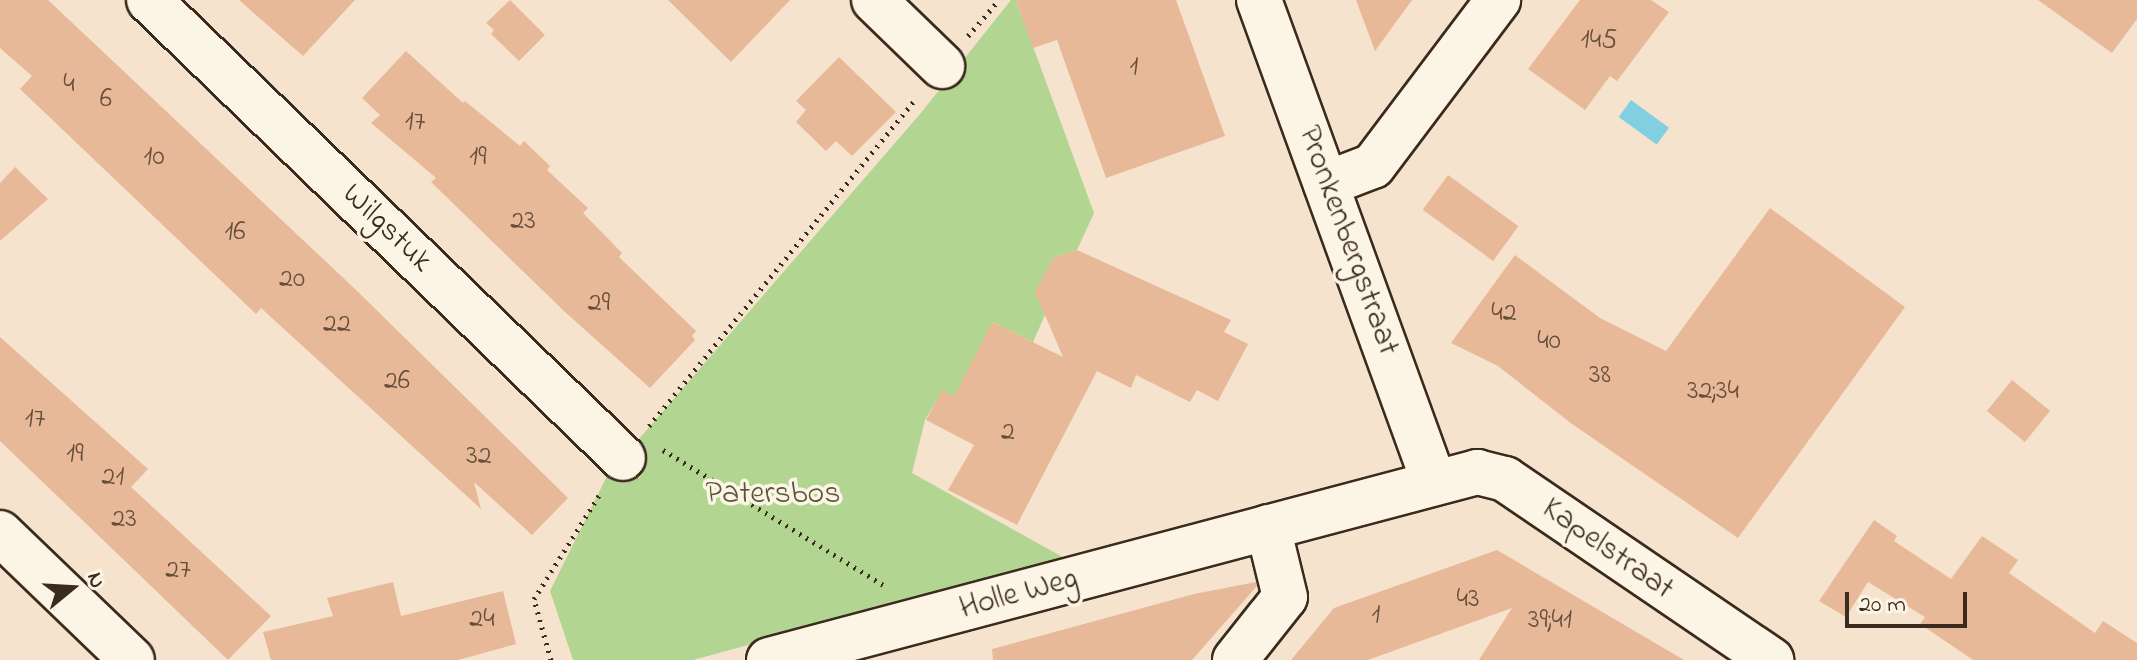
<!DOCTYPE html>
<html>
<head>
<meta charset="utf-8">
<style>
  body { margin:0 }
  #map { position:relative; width:2137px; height:660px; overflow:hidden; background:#f6e3ce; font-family:"Indie Flower",sans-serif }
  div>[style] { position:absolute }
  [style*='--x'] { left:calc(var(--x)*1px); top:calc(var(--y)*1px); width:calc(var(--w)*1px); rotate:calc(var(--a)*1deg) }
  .green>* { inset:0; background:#b2d691 }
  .water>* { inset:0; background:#82cfe1; transform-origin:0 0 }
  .building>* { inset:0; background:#e8b998; transform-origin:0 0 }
  .path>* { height:5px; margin-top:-2.5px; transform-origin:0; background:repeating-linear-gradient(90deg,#3b2a1e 0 2px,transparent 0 8px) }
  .roads { filter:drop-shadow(2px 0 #3b2a1e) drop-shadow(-2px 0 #3b2a1e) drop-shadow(0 2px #3b2a1e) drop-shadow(0 -2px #3b2a1e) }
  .minor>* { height:44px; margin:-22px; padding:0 22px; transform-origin:22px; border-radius:22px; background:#fcf5e5 }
  .tertiary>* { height:44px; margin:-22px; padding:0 22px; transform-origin:22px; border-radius:22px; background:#fcf5e5 }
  span { translate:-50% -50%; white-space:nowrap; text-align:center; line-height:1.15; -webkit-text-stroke:7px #fcf5e5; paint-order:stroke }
  .number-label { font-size:28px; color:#664e3c }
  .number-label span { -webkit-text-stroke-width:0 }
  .street-label { font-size:32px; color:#3b2a1e }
  .park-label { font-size:32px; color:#59553b }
  .north { position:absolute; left:32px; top:548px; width:80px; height:80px; -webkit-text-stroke:6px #fcf5e5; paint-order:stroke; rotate:72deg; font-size:22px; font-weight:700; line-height:32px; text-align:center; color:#3b2a1e }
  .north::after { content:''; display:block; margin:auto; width:28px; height:36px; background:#3b2a1e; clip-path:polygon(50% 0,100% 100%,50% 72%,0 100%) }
  .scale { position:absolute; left:1845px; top:592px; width:122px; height:36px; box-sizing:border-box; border:4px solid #3b2a1e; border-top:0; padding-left:10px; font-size:24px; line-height:28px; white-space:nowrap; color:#3b2a1e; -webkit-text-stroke:6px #fcf5e5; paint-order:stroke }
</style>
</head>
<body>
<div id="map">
  <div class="green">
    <div style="clip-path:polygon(1011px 0,1016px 0,1094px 213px,1077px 250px,1053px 258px,1036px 291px,1045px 315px,1033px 342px,992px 322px,987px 414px,942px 391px,925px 420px,912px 473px,1066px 559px,693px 660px,573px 660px,550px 591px,607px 476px,920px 114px)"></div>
  </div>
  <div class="water">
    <div style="left:1631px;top:100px;width:47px;height:21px;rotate:36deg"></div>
  </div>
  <div class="building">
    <div style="clip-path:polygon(0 0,48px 0,354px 288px,568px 498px,532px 535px,474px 482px,481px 509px,261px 308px,256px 314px,20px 89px,32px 76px,0 48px)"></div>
    <div style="clip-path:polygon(239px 0,355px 0,303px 56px)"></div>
    <div style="clip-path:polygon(510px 0,545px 35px,519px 61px,491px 34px,494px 30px,486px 23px)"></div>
    <div style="clip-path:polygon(668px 0,790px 0,731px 62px)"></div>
    <div style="clip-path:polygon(1016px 0,1176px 0,1225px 136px,1106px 178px,1057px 40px,1033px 48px)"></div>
    <div style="clip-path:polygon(1356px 0,1412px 0,1375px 51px)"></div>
    <div style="clip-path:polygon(1580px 0,1651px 0,1669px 12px,1617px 81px,1610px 76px,1585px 110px,1528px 69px)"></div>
    <div style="clip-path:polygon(2038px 0,2137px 0,2137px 19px,2112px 53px)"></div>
    <div style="clip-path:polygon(406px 51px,463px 103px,465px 101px,520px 146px,524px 141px,550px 166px,547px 170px,588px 208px,583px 213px,622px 253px,619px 257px,696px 331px,692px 336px,695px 340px,650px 388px,565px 312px,431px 182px,436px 178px,371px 123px,380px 115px,362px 98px)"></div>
    <div style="clip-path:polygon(839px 57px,896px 112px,852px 156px,836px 141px,826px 151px,796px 122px,806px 110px,796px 101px)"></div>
    <div style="clip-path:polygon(15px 167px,48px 199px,0 241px,0 183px)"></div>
    <div style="left:1448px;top:175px;width:87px;height:43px;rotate:36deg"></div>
    <div style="clip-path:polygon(1770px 208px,1905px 307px,1738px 538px,1572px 424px,1498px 366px,1451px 343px,1515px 255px,1600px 318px,1666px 351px)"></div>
    <div style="clip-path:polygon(1077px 250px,1231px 320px,1224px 332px,1248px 344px,1218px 401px,1197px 390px,1190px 402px,1136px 375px,1131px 388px,1097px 371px,1017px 525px,948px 490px,974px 445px,926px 420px,942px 390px,954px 397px,992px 322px,1063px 357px,1035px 292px,1053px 258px)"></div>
    <div style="clip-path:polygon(0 337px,148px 469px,131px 487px,271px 616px,228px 660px,0 441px)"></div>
    <div style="left:2012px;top:380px;width:49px;height:40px;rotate:39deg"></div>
    <div style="clip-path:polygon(1874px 520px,1897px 536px,1894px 541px,1951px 579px,1982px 536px,2018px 560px,2009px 573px,2095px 633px,2103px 621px,2137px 643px,2137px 660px,1973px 660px,1920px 624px,1925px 617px,1868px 582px,1846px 617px,1819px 601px)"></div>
    <div style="clip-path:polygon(1497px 550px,1684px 660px,1479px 660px,1512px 608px,1368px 660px,1291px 660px,1334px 608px)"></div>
    <div style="clip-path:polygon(393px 582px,401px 616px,503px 591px,516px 644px,458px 660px,271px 660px,263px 632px,333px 616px,327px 598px)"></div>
    <div style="clip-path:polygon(1256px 582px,1257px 586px,1192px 660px,993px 660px,992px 649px,1194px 594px)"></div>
  </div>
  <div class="path">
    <div style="--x:968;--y:36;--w:48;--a:-49.3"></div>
    <div style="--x:649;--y:426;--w:422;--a:-50.8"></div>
    <div style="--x:663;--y:450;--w:258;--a:31.5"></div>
    <div style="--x:551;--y:660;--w:63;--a:-105.6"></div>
    <div style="--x:534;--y:599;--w:126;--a:-57.9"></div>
  </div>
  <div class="roads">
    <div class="minor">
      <div style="--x:149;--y:0;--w:659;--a:44.02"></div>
      <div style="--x:874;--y:0;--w:95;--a:44.1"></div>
      <div style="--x:1259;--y:0;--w:513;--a:70.05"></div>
      <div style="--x:1326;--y:184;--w:50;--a:-21"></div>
      <div style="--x:1373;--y:166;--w:208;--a:-53"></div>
      <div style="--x:0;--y:533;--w:183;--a:43.9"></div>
      <div style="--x:1235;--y:660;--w:80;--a:-51.6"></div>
      <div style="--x:1285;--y:597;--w:72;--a:-103.7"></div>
    </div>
    <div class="tertiary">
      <div style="--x:769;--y:660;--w:733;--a:-14.87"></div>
      <div style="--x:1477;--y:472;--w:29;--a:14"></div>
      <div style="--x:1505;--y:479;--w:322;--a:34.2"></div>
    </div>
  </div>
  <div class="number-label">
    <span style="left:1599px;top:41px">145</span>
    <span style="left:1134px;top:68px">1</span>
    <span style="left:69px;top:85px">4</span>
    <span style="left:106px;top:100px">6</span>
    <span style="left:415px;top:123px">17</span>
    <span style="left:154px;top:158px">10</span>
    <span style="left:478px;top:158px">19</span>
    <span style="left:523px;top:222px">23</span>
    <span style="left:235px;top:233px">16</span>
    <span style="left:292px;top:280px">20</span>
    <span style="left:599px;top:304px">29</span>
    <span style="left:1504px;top:314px">42</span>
    <span style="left:337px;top:325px">22</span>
    <span style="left:1549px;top:342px">40</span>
    <span style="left:1600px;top:376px">38</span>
    <span style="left:397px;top:382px">26</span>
    <span style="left:1713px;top:392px">32;34</span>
    <span style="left:35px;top:420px">17</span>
    <span style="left:1008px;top:433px">2</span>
    <span style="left:75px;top:455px">19</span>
    <span style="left:479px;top:457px">32</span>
    <span style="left:113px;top:478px">21</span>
    <span style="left:124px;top:520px">23</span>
    <span style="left:178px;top:571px">27</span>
    <span style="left:1468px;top:600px">43</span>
    <span style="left:1376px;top:616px">1</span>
    <span style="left:482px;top:620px">24</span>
    <span style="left:1550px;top:621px">39;41</span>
  </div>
  <div class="street-label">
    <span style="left:386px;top:229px;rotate:44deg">Wilgstuk</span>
    <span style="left:1347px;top:241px;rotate:70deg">Pronkenbergstraat</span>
    <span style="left:1607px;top:550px;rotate:35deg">Kapelstraat</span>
    <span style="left:1019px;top:595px;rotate:-15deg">Holle Weg</span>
  </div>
  <div class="park-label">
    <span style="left:773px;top:495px">Patersbos</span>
  </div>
  <div class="north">N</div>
  <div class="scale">20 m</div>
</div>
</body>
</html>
